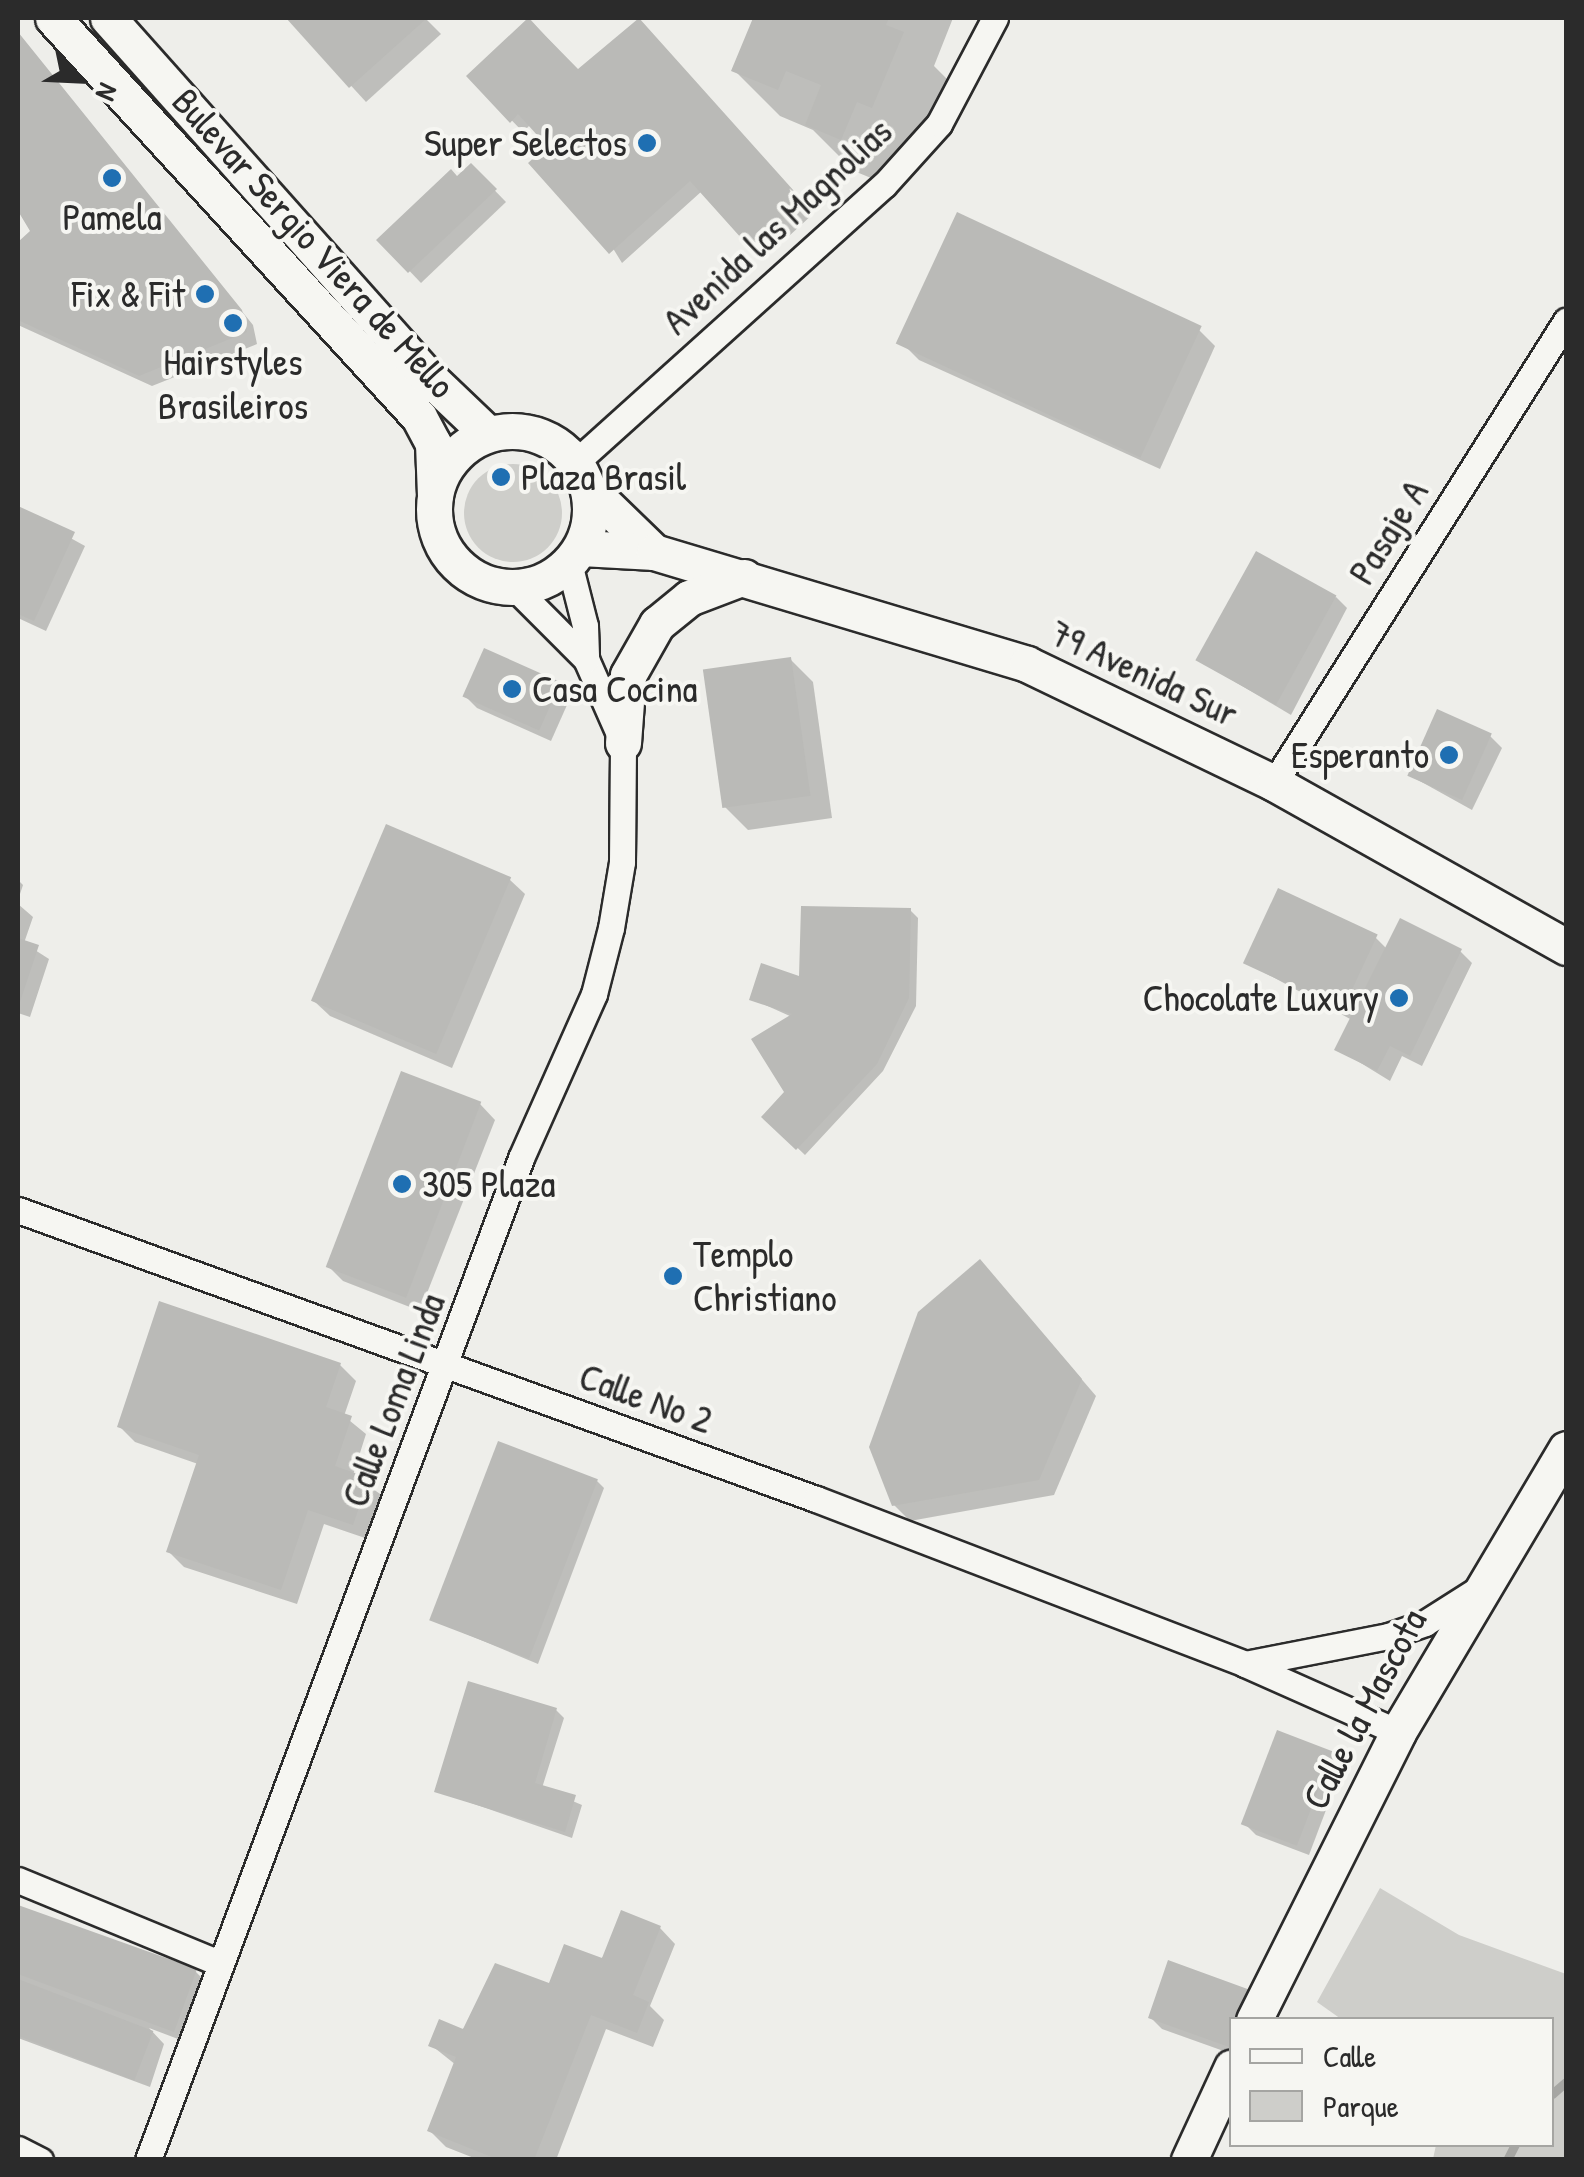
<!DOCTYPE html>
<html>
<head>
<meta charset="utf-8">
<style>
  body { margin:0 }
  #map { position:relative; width:1584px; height:2177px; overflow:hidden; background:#eeeeea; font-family:"Patrick Hand",sans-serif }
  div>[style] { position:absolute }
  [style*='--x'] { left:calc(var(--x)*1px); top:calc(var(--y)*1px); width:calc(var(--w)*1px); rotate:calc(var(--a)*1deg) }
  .green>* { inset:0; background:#cececa }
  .round { border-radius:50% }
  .shadow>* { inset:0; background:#0003 }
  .stream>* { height:9px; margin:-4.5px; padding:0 4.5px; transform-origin:4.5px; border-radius:4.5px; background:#a6a6a3 }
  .building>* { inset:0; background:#babab7; transform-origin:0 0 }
  .roads { filter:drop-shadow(2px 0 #2b2b2b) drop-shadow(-2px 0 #2b2b2b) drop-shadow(0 2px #2b2b2b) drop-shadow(0 -2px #2b2b2b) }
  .street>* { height:25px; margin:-12.5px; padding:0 12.5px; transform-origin:12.5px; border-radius:12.5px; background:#f6f6f2 }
  .secondary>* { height:35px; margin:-17.5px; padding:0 17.5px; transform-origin:17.5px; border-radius:17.5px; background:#f6f6f2 }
  .secondary>.ring { margin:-17.5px; padding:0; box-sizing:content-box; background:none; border:35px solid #f6f6f2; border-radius:50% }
  .dots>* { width:28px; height:28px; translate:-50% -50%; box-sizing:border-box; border:5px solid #f6f6f2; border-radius:50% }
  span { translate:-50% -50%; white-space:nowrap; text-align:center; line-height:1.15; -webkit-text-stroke:8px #f6f6f2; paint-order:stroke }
  .poi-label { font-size:38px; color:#2b2b2b }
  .right { translate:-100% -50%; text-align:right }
  .left { translate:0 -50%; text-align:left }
  .street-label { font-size:38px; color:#2b2b2b }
  .frame { position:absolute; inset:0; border:20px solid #2b2b2b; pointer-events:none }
  .legend { position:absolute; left:1229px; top:2017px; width:325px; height:130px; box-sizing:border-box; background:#f6f6f2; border:2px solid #a5a5a2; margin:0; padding:12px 18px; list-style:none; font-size:30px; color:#2b2b2b }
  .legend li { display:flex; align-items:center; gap:20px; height:50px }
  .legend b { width:50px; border:2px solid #a5a5a2 }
  .north { position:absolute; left:30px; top:30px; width:100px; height:100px; -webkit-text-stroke:8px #f6f6f2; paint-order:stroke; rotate:114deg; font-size:28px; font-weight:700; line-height:40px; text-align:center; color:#2b2b2b }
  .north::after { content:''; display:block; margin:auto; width:35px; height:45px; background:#2b2b2b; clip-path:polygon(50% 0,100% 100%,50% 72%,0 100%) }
</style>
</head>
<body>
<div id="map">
  <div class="green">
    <div class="round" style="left:464px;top:464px;width:98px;height:98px"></div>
    <div style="clip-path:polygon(1380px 1888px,1459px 1935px,1566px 1974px,1564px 2159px,1433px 2159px,1436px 2145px,1552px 2144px,1552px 2020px,1341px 2019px,1317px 2002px)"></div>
  </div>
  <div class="shadow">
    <div style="clip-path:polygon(289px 18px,425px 18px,441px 34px,366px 102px)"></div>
    <div style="clip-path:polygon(756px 18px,953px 18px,934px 66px,948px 80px,918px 152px,888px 185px,854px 171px,813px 130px,780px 116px,734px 70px)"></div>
    <div style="clip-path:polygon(530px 19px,578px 72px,650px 33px,813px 214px,764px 259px,702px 191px,622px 263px,550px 146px,531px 124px,523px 132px,469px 76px)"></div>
    <div style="clip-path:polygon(18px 33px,253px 325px,257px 344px,152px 386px,18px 325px,18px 245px,34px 231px,18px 208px)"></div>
    <div style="clip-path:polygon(471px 166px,506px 202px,421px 283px,380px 240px)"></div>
    <div style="clip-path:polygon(1199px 330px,1215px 346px,1160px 469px,919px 360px,903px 344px)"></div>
    <div style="clip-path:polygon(18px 509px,85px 546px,46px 631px,18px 618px)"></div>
    <div style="clip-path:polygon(1336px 597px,1347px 608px,1291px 715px,1200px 661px)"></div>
    <div style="clip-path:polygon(790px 659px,813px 682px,832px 818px,748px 830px,725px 807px)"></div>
    <div style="clip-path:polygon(559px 684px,571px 696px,551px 741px,477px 708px,466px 697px)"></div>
    <div style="clip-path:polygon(1490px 736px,1502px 748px,1472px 810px,1409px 775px)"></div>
    <div style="clip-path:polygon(509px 879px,525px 894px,452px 1068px,330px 1016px,314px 1001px)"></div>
    <div style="clip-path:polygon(18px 880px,23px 885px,18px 900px)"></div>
    <div style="clip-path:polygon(18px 904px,33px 917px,24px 943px,49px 959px,30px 1017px,18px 1013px)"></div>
    <div style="clip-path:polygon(910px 910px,918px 918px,916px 1006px,883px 1071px,805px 1155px,764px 1116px,787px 1093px,792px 1017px,752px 999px,801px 979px)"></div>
    <div style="clip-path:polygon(1375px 937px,1387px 949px,1461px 952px,1472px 963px,1422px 1066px,1402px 1056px,1390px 1081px,1338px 1049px,1352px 1020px,1245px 962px)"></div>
    <div style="clip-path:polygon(480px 1104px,495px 1120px,420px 1311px,343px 1281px,327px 1265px)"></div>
    <div style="clip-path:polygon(995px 1278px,1096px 1396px,1054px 1495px,910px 1521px,894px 1505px)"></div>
    <div style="clip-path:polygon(340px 1365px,356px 1381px,344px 1416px,366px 1434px,353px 1475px,383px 1496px,368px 1539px,324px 1524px,297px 1604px,184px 1567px,168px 1551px,198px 1464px,135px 1442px,119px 1426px)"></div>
    <div style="clip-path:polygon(597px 1481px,604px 1488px,538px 1664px,433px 1620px)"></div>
    <div style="clip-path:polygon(556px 1710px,564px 1718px,542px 1788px,582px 1805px,572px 1838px,437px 1791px)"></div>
    <div style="clip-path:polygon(1331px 1754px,1343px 1765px,1309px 1855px,1256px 1835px,1244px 1823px)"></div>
    <div style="clip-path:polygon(18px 1908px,196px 1972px,207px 1983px,186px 2042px,149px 2028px,164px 2044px,150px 2087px,18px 2038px)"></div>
    <div style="clip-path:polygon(660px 1928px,675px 1944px,650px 2006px,664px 2020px,653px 2047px,606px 2029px,556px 2160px,479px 2160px,446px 2147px,430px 2131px,456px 2065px,431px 2045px)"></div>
    <div style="clip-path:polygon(1150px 2017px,1232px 2020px,1232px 2054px,1162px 2029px)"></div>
  </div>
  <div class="stream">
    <div style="--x:1552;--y:2094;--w:18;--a:-41"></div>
    <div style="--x:1507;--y:2160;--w:18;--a:-63"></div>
  </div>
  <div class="building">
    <div style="clip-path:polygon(286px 18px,427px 18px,349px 88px)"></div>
    <div style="clip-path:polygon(528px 18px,578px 69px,639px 18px,803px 201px,751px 249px,690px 181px,609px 254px,528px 163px,547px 146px,518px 114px,510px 123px,466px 76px)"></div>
    <div style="clip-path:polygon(753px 18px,889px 18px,886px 25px,904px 32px,872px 108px,857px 102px,841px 140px,805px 125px,821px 85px,786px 71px,778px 90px,731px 71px)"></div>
    <div style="clip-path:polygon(18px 32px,242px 310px,247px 332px,139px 376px,18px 320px,18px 242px,30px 231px,18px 211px)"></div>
    <div style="clip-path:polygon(471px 163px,497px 189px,408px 273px,376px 240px,451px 169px,457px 176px)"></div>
    <div style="left:957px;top:212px;width:270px;height:145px;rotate:25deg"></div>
    <div style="clip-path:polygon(18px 506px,75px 532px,34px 621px,18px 614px)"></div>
    <div style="left:1256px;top:551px;width:92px;height:125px;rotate:29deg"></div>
    <div style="left:484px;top:648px;width:84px;height:53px;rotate:24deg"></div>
    <div style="left:791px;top:657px;width:140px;height:89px;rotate:82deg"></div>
    <div style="left:1437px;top:709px;width:60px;height:73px;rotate:24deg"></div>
    <div style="left:386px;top:824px;width:136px;height:192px;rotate:23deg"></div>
    <div style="left:1278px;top:888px;width:110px;height:83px;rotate:25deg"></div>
    <div style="clip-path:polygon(801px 906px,911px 908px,909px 998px,877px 1064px,796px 1150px,761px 1117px,784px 1092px,751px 1039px,792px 1014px,749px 1000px,761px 963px,799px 976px)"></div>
    <div style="clip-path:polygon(1400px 918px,1462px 949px,1410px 1056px,1390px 1046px,1377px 1071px,1334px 1050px)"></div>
    <div style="clip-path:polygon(18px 938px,39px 945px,18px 1008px)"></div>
    <div style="left:401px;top:1071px;width:86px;height:210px;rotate:21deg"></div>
    <div style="clip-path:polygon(980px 1259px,1082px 1379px,1039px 1480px,892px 1506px,869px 1447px,918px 1312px)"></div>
    <div style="clip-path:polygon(159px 1301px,341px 1363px,326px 1407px,352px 1416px,335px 1466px,369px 1478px,353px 1525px,308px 1510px,281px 1590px,166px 1552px,199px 1455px,117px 1427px)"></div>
    <div style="left:498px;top:1441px;width:107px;height:192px;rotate:21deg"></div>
    <div style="clip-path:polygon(468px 1681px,557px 1708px,535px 1783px,576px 1795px,565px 1832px,434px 1792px)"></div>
    <div style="left:1277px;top:1730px;width:60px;height:101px;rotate:21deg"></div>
    <div style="clip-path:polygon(18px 1905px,197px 1969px,174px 2032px,18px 1974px)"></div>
    <div style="clip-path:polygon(621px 1910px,661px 1926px,633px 1995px,649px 2002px,637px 2033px,591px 2015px,534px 2160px,499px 2160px,427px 2131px,456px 2057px,428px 2046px,439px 2019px,463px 2029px,495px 1963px,549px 1983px,564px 1944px,602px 1958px)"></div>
    <div style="clip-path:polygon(1168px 1960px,1253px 1991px,1243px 2020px,1232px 2020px,1232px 2048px,1148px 2018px)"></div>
    <div style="left:18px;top:1979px;width:145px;height:53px;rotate:21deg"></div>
  </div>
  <div class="roads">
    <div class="street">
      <div style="--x:576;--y:462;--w:414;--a:-42"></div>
      <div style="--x:884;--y:185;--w:82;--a:-48"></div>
      <div style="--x:939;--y:124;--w:120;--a:-62.2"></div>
      <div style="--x:569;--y:563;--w:65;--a:75.7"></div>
      <div style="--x:585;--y:626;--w:33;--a:88"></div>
      <div style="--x:1274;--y:783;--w:547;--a:-57.71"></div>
      <div style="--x:18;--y:1210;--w:849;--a:19.91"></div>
      <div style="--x:816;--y:1499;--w:460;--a:21"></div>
      <div style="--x:1245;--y:1664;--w:167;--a:24"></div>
      <div style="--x:1245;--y:1664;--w:146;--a:-11.1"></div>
      <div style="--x:1388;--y:1636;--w:39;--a:-19"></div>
      <div style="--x:1425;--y:1623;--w:62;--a:-32.4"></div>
      <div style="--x:18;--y:1880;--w:215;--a:22.4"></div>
      <div style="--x:18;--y:2149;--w:25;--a:27"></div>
      <div style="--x:148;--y:2160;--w:1069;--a:-69.58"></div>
      <div style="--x:521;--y:1158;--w:180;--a:-66"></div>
      <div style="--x:594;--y:994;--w:68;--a:-75.6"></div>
      <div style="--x:611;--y:928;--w:67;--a:-80.5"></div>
      <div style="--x:622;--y:862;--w:119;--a:-89.5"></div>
      <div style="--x:623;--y:743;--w:92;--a:-113.8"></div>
      <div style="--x:586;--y:659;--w:100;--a:-135"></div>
    </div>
    <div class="secondary">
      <div style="--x:53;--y:18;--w:541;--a:47.47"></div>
      <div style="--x:419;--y:417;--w:30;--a:62"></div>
      <div style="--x:433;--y:443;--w:52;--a:87.8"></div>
      <div style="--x:108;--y:18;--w:475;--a:48.3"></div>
      <div style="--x:424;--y:373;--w:88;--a:43.6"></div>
      <div class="ring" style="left:434px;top:431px;width:121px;height:121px"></div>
      <div style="--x:588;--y:488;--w:92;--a:44.1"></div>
      <div style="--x:581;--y:548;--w:73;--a:3.1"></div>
      <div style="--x:654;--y:552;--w:389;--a:16.7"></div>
      <div style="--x:1027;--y:664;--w:274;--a:25.7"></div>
      <div style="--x:1274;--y:783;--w:335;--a:29.3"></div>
      <div style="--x:623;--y:743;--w:68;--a:-85.8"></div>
      <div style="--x:628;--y:675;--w:59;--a:-60.4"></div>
      <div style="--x:657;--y:624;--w:41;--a:-39.1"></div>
      <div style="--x:689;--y:598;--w:59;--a:-20.9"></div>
      <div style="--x:1254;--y:2020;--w:322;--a:-63.4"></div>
      <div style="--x:1398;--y:1732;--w:329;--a:-59.3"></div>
      <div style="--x:1189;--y:2160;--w:102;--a:-65.2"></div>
    </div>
  </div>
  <div class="dots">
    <div style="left:647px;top:143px;background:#1f6fb2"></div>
    <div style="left:112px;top:178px;background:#1f6fb2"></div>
    <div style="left:205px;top:294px;background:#1f6fb2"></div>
    <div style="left:233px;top:323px;background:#1f6fb2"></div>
    <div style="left:501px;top:477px;background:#1f6fb2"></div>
    <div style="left:512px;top:689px;background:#1f6fb2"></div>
    <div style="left:1449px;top:755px;background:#1f6fb2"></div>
    <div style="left:1399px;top:998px;background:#1f6fb2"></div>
    <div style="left:402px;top:1184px;background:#1f6fb2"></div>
    <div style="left:673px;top:1276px;background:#1f6fb2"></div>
  </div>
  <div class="poi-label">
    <span class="right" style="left:627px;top:143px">Super Selectos</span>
    <span style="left:112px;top:217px">Pamela</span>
    <span class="right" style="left:185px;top:294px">Fix &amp; Fit</span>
    <span style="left:233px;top:384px">Hairstyles<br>Brasileiros</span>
    <span class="left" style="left:521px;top:477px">Plaza Brasil</span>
    <span class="left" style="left:532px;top:689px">Casa Cocina</span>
    <span class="right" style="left:1429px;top:755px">Esperanto</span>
    <span class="right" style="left:1379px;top:998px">Chocolate Luxury</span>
    <span class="left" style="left:422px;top:1184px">305 Plaza</span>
    <span class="left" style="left:693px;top:1276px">Templo<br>Christiano</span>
  </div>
  <div class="street-label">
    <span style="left:777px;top:226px;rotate:-43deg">Avenida las Magnolias</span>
    <span style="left:314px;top:243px;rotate:48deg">Bulevar Sergio Viera de Mello</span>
    <span style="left:1388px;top:532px;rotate:-58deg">Pasaje A</span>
    <span style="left:1144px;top:673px;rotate:25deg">79 Avenida Sur</span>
    <span style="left:646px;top:1398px;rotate:20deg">Calle No 2</span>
    <span style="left:393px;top:1400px;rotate:-69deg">Calle Loma Linda</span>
    <span style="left:1364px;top:1709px;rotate:-62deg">Calle la Mascota</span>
  </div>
  <div class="frame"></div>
  <ul class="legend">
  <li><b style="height:12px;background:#f6f6f2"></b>Calle</li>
  <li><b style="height:28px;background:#cececa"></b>Parque</li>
  </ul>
  <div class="north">N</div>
</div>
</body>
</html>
